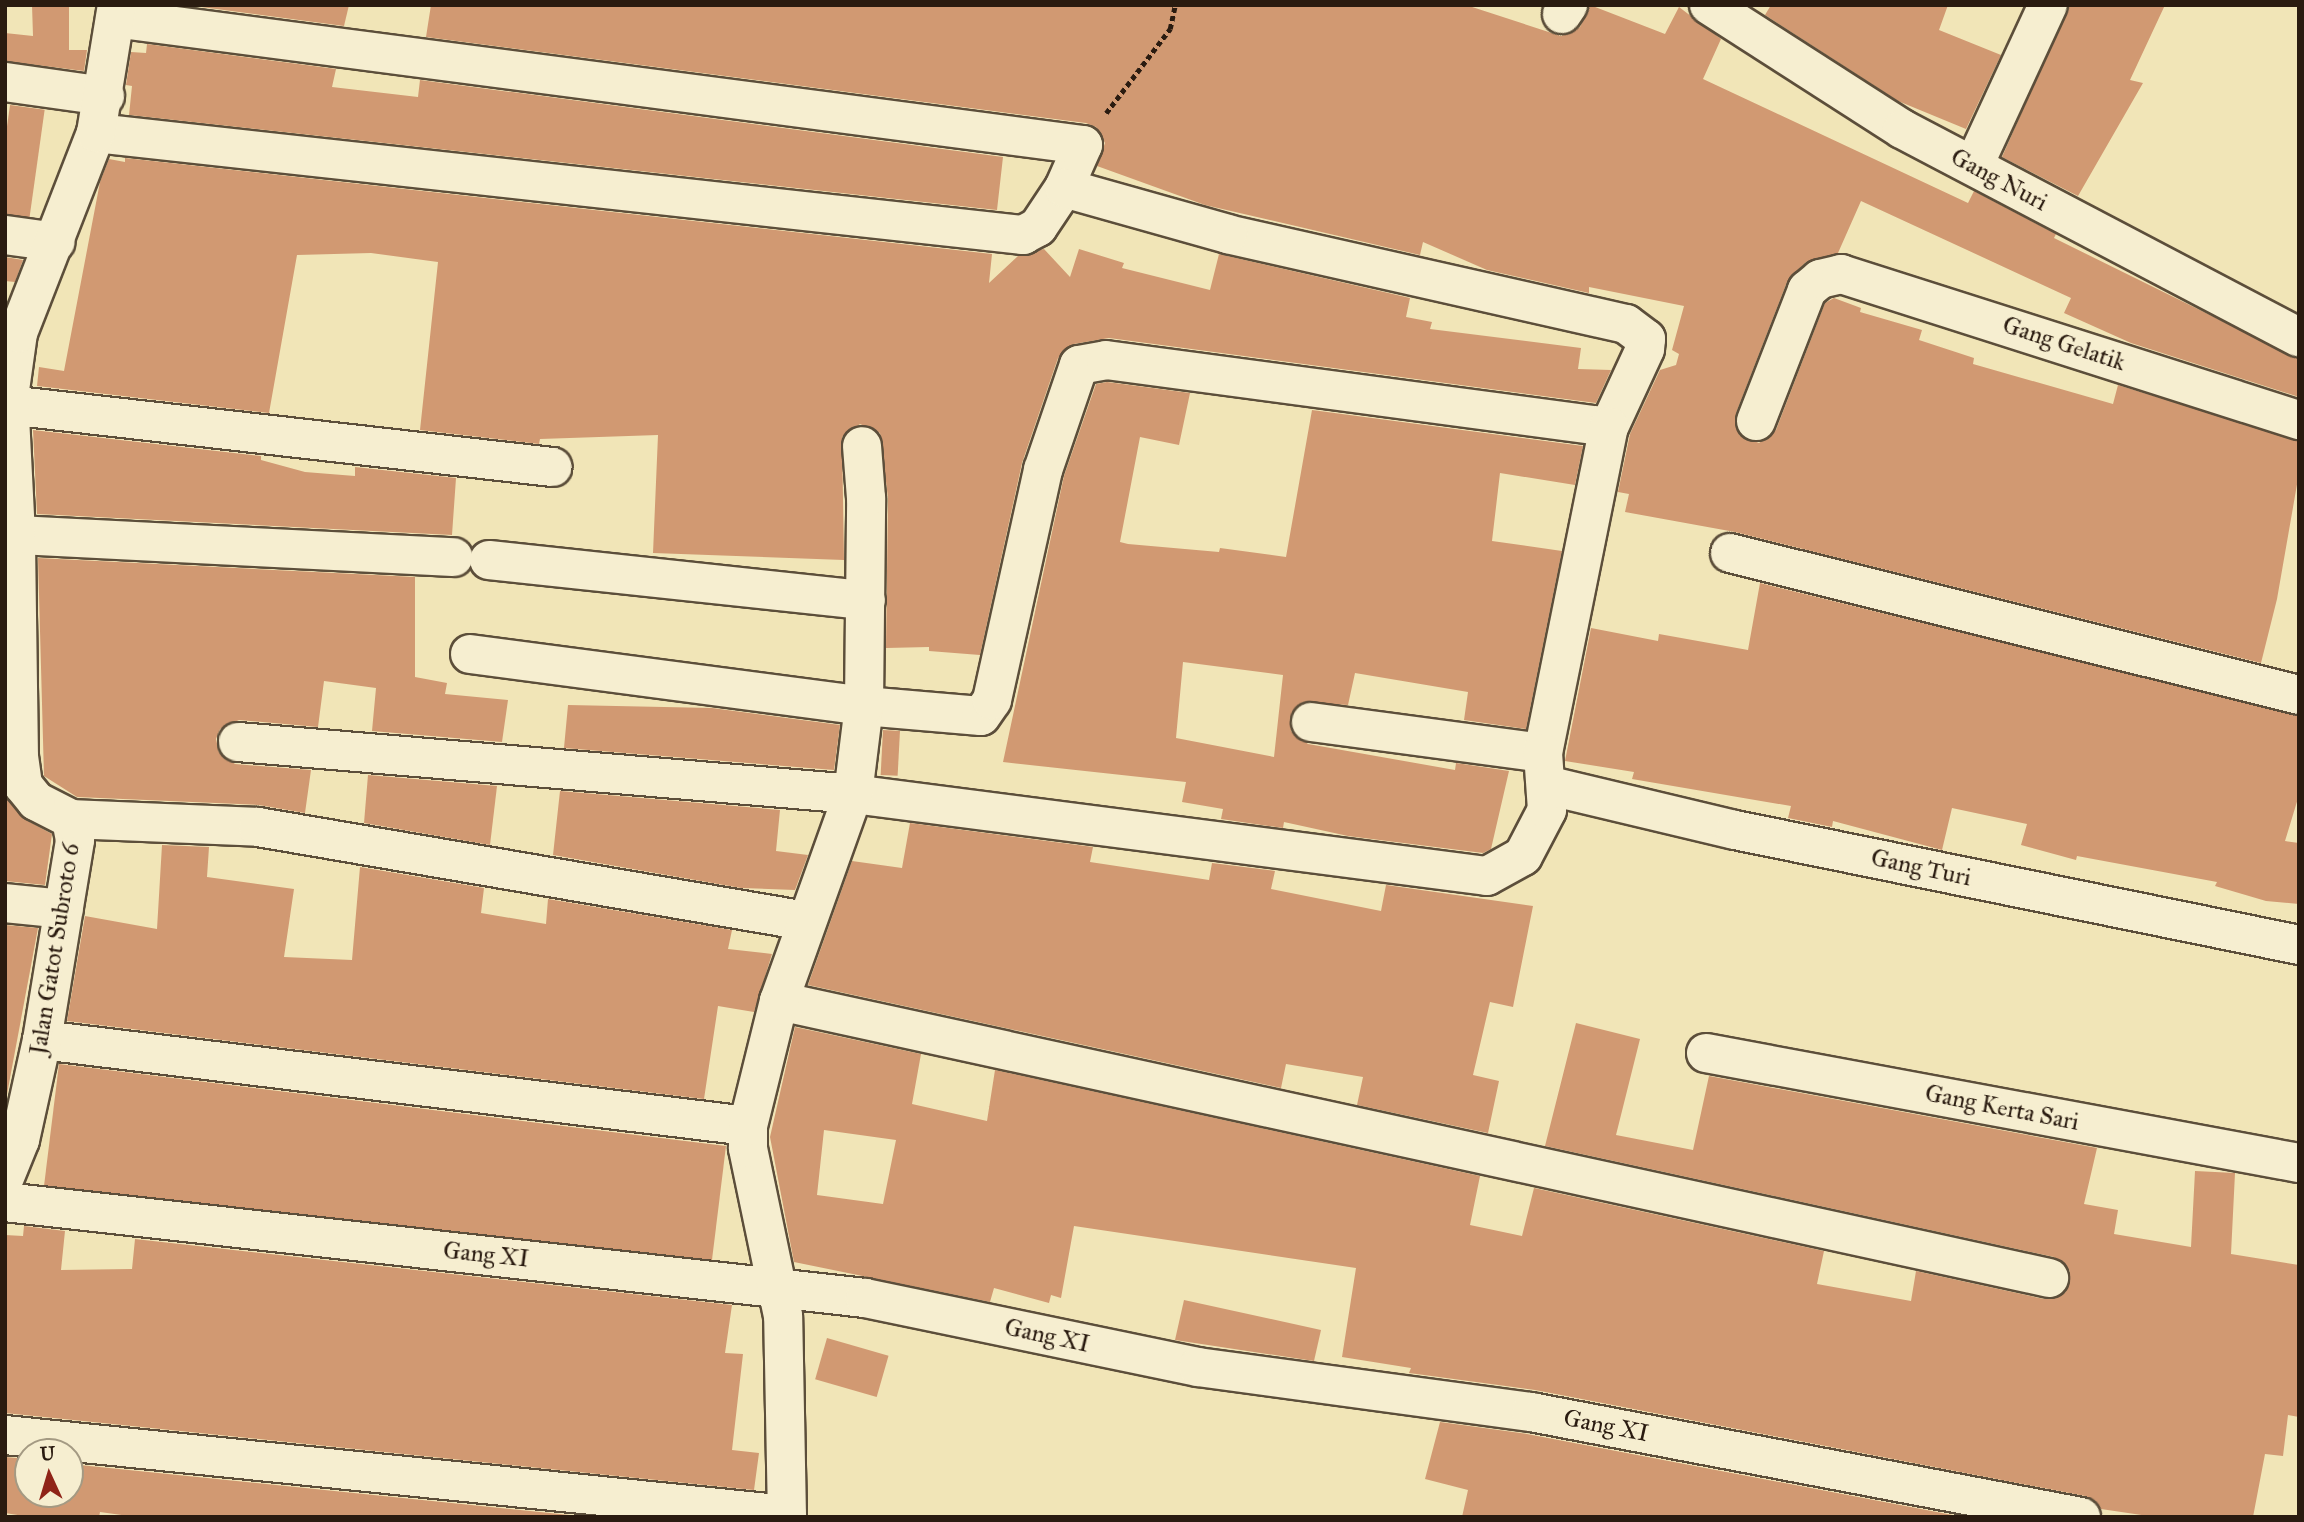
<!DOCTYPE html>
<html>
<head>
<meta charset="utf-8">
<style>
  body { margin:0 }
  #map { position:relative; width:2304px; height:1522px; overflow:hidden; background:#f1e5b7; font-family:"IM FELL Great Primer",serif }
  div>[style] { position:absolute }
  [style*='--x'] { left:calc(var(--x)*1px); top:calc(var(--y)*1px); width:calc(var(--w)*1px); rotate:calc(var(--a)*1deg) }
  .building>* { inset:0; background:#d19972; transform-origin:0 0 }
  .path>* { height:4.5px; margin-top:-2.25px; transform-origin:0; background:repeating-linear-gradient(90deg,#2a1b10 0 5px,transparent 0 8.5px) }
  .roads { filter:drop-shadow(2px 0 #5c4e3a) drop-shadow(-2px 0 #5c4e3a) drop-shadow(0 2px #5c4e3a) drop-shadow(0 -2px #5c4e3a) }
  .minor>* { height:38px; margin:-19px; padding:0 19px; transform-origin:19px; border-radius:19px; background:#f6eed0 }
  span { translate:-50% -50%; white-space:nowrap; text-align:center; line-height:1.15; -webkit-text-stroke:5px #f6eed0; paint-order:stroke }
  .street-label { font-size:24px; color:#2a1b10 }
  .frame { position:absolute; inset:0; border:7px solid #2a1b10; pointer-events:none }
  .north { position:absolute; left:14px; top:1438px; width:70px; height:70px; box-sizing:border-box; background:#f6eed0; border:2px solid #a49a83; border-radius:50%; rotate:356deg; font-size:19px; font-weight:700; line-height:28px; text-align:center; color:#2a1b10 }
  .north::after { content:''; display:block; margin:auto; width:24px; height:32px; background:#8f2418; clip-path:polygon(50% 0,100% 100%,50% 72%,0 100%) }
</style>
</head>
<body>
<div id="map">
  <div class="building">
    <div style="clip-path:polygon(32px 5px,69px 5px,69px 50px,87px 50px,84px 71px,5px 61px,5px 33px,33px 36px)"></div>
    <div style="clip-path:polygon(186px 5px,349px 5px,344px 26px)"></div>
    <div style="clip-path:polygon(431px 5px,1466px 5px,1561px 36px,1580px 27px,1590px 5px,1665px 34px,1679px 7px,1721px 39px,1703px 79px,1968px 203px,1974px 191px,2056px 234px,2054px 238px,2299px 359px,2299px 397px,2131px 343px,2064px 313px,2071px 298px,1861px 201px,1838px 253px,1806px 262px,1787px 282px,1736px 413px,1739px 435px,1759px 443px,1776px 430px,1825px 303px,1834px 298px,1861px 308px,1860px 312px,1922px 330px,1919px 340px,1974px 358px,1973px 364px,2113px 404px,2118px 385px,2299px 441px,2299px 473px,2277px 599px,2261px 663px,1735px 532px,1625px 512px,1629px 494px,1618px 492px,1630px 434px,1660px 370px,1676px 365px,1679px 354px,1672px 350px,1684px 306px,1589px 287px,1589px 293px,1487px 270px,1423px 242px,1420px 255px,1205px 205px,1097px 166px,1105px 143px,1096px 127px,1086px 123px,426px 37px)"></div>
    <div style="clip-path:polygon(1771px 5px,1948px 5px,1939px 30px,2001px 55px,1966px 129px,1898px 101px,1765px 15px)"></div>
    <div style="clip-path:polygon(2069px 5px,2165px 5px,2130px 80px,2143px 83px,2078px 196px,2002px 157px)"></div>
    <div style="clip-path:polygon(147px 44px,336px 69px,332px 87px,418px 97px,420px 80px,1003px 157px,997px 210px,129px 115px,132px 86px,126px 85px,131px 52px,146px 53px)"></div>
    <div style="left:10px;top:105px;width:35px;height:109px;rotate:8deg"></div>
    <div style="clip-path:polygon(125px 158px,992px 254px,989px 283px,1018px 256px,1044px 249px,1070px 277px,1079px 249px,1124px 263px,1122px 268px,1210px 290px,1219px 254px,1410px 298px,1406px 317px,1432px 322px,1430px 329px,1581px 348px,1578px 369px,1611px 370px,1596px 403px,1109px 338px,1074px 344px,1058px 358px,1022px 463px,980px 655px,929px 651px,929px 647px,886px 648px,888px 498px,880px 433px,860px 424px,842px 437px,844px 560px,653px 553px,658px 435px,540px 439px,539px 444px,420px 430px,438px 262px,371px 253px,297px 255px,269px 413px,37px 386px,39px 367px,64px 371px,100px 182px,109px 159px,125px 162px)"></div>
    <div style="clip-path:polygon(5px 257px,23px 260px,15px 282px,5px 281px)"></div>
    <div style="clip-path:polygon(evenodd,1107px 382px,1190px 393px,1179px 445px,1140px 437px,1120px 542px,1128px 544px,1219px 552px,1220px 548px,1286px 557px,1312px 410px,1583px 446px,1575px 485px,1500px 473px,1492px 541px,1562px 551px,1526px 729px,1464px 720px,1468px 692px,1355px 673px,1348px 705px,1303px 702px,1290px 718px,1291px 731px,1308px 744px,1455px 770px,1456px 763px,1509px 771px,1491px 849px,1483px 853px,1348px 836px,1284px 822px,1283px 828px,1221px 819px,1223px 809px,1182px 802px,1186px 782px,1003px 762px,1064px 476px,1096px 384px,1107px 382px,1183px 662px,1283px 675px,1274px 757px,1176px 738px,1183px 662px)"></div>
    <div style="clip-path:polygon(33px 430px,261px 456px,261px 460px,305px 472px,355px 476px,355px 467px,456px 478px,452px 535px,37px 514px)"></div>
    <div style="clip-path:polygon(38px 558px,415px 577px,415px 677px,447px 683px,445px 694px,508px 700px,502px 742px,372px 731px,376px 688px,324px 681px,318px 727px,239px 720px,220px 729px,216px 739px,219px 752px,235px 764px,311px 770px,305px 813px,259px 805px,77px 797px,44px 776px)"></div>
    <div style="clip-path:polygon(1760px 583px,2299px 716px,2299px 795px,2285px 841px,2299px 843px,2299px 904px,2266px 901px,2215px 886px,2217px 882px,2077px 856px,2076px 860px,2021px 845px,2027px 824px,1952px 808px,1942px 850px,1833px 821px,1832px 827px,1788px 818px,1791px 806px,1632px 779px,1634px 772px,1565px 761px,1591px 628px,1658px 641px,1659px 634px,1748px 650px)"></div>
    <div style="clip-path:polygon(568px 705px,712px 708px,840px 725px,834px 770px,564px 748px)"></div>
    <div style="left:883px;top:730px;width:17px;height:45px;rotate:3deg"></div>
    <div style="clip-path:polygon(368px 775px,497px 786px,490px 845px,364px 823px)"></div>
    <div style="clip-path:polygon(560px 791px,780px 810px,776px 851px,808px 855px,795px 890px,741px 888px,553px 855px)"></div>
    <div style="clip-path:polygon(5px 797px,26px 820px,52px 834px,45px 885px,5px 881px)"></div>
    <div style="clip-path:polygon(910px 823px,1093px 847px,1090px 862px,1209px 880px,1212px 863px,1275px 871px,1271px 889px,1381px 911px,1386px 885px,1533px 906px,1513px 1007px,1490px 1002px,1473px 1075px,1499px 1081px,1488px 1133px,1357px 1105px,1363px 1077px,1286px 1064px,1281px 1088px,808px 985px,852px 861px,902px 868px)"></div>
    <div style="clip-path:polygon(162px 845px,209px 847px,207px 877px,294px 889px,284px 957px,352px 960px,360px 867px,484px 888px,481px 913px,546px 924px,548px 899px,732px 930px,728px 949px,772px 954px,754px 1012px,718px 1006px,704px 1099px,67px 1021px,85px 916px,157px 929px)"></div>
    <div style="clip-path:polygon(5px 925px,38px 928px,5px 1105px)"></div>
    <div style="clip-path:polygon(evenodd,1576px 1023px,1640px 1039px,1616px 1135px,1693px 1150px,1709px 1076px,2097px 1148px,2084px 1204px,2118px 1210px,2114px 1234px,2191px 1247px,2195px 1171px,2235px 1173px,2231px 1254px,2299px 1265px,2299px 1417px,2288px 1415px,2283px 1456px,2265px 1454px,2253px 1517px,2155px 1517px,2101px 1509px,2085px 1496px,1535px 1390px,1409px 1373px,1411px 1368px,1342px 1357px,1356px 1268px,1074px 1226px,1061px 1298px,1051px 1295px,1049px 1303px,994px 1288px,990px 1302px,794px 1262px,770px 1137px,795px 1027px,921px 1054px,912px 1104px,987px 1121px,995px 1070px,1480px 1176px,1470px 1225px,1522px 1236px,1534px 1188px,1824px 1251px,1817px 1284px,1911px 1301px,1916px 1271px,2044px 1299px,2066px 1292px,2070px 1271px,2054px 1257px,1545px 1146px,1576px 1023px,824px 1130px,896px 1140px,883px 1204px,817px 1195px,824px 1130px)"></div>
    <div style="left:59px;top:1064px;width:672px;height:123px;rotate:7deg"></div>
    <div style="clip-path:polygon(24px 1226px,65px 1231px,61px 1270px,132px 1269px,135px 1239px,732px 1305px,725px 1353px,743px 1354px,732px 1450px,759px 1453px,754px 1490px,5px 1413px,5px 1235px,23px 1236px)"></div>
    <div style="clip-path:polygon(1184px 1300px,1321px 1330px,1314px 1361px,1175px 1340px)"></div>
    <div style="left:827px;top:1338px;width:64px;height:43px;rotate:16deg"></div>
    <div style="clip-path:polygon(1440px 1422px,1527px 1434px,1963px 1517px,1462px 1517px,1468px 1490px,1425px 1479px)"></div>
    <div style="clip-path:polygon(5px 1457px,28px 1459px,28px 1494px,70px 1494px,70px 1464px,589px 1517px,136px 1517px,100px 1512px,99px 1517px,30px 1517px,5px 1513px)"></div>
  </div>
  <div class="path">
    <div style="--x:1106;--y:113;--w:106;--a:-52.7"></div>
    <div style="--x:1170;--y:29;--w:25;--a:-78"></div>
  </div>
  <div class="roads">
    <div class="minor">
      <div style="--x:1709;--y:5;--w:229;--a:32.7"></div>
      <div style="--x:1902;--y:129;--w:448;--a:27.7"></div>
      <div style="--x:1562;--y:14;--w:11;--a:-56"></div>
      <div style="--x:5;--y:82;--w:101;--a:8"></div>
      <div style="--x:96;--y:133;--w:933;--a:6.28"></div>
      <div style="--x:1023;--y:235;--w:17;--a:-28"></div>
      <div style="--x:1038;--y:227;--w:47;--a:-56.3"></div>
      <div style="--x:1064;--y:188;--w:47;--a:-66.2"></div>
      <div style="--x:1083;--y:145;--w:976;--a:-172.53"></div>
      <div style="--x:1974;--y:165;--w:176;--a:-65.2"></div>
      <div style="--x:5;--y:235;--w:51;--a:7.8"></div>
      <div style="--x:8;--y:405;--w:548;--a:6.5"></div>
      <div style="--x:1756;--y:421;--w:141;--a:-68.7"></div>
      <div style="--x:1807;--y:290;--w:17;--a:-40"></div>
      <div style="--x:1820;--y:279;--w:22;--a:-13"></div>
      <div style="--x:1841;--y:274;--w:481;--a:17.7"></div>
      <div style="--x:16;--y:535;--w:438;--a:2.9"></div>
      <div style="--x:1730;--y:553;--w:586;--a:14.01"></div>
      <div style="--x:489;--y:560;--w:379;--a:6.1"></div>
      <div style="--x:470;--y:654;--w:397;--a:7.5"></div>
      <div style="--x:864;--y:706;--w:117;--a:4.9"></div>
      <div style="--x:981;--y:716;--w:19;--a:-55"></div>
      <div style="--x:992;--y:700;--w:236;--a:-77.5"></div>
      <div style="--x:1043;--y:470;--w:111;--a:-71.1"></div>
      <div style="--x:1079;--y:365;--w:27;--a:-10"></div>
      <div style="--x:1106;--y:360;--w:507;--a:7.59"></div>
      <div style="--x:1609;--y:427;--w:86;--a:-65.2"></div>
      <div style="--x:1645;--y:349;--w:10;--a:-84"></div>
      <div style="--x:1646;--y:339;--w:25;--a:-143"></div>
      <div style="--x:1626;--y:324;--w:408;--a:-167.3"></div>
      <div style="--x:1228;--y:234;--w:170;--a:-164.3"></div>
      <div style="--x:1311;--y:722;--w:234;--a:7.6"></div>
      <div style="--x:1543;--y:753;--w:333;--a:-78.6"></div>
      <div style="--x:238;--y:742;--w:617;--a:4.83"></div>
      <div style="--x:853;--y:794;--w:639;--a:7.37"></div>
      <div style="--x:1487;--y:876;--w:41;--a:-29.1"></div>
      <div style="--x:1523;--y:856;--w:52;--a:-62.4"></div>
      <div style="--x:1547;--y:810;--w:57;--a:-94"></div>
      <div style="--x:1546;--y:785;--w:194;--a:13.4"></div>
      <div style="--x:1735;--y:830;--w:576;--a:11.52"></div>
      <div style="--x:71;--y:819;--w:187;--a:2.4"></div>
      <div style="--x:258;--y:827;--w:556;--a:9.73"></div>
      <div style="--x:5;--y:903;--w:59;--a:5.8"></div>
      <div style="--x:779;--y:1001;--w:1300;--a:12.3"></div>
      <div style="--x:42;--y:1040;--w:711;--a:6.95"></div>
      <div style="--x:1706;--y:1053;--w:603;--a:10.51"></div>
      <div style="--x:5;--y:1177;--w:40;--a:-68"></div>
      <div style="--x:20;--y:1140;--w:102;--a:-77.6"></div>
      <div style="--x:42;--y:1040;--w:203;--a:-80.6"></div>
      <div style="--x:75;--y:840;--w:21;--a:-101"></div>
      <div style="--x:71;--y:819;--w:39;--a:-153"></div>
      <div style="--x:36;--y:801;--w:21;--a:-129"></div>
      <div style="--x:23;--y:785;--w:27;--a:-98"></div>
      <div style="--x:19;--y:758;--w:223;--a:-90.8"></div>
      <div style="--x:16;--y:535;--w:138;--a:-92.9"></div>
      <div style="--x:9;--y:397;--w:65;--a:-82"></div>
      <div style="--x:18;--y:333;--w:215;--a:-68.7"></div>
      <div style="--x:96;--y:133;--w:130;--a:-80.7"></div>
      <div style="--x:5;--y:1202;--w:865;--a:6.37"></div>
      <div style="--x:865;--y:1298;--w:340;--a:11.7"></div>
      <div style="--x:1198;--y:1367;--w:336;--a:7.7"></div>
      <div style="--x:1531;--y:1412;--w:560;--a:10.81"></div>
      <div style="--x:5;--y:1435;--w:786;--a:5.84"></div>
      <div style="--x:787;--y:1517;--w:201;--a:-91.1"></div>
      <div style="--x:783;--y:1316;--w:172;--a:-101.8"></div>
      <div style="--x:748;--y:1148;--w:22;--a:-90"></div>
      <div style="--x:748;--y:1126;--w:129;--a:-76.1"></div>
      <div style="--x:779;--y:1001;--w:220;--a:-70.3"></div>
      <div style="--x:853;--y:794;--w:89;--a:-82.9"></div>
      <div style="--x:864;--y:706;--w:208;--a:-89.4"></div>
      <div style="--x:866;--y:498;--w:52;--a:-94.4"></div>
    </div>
  </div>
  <div class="street-label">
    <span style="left:1999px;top:180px;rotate:28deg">Gang Nuri</span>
    <span style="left:2064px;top:344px;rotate:18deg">Gang Gelatik</span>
    <span style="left:1921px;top:868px;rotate:12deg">Gang Turi</span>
    <span style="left:55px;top:949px;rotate:-81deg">Jalan Gatot Subroto 6</span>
    <span style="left:2002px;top:1108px;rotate:11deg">Gang Kerta Sari</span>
    <span style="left:486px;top:1255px;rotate:6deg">Gang XI</span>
    <span style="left:1047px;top:1336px;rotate:12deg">Gang XI</span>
    <span style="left:1606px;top:1426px;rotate:11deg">Gang XI</span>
  </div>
  <div class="frame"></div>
  <div class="north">U</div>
</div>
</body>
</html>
